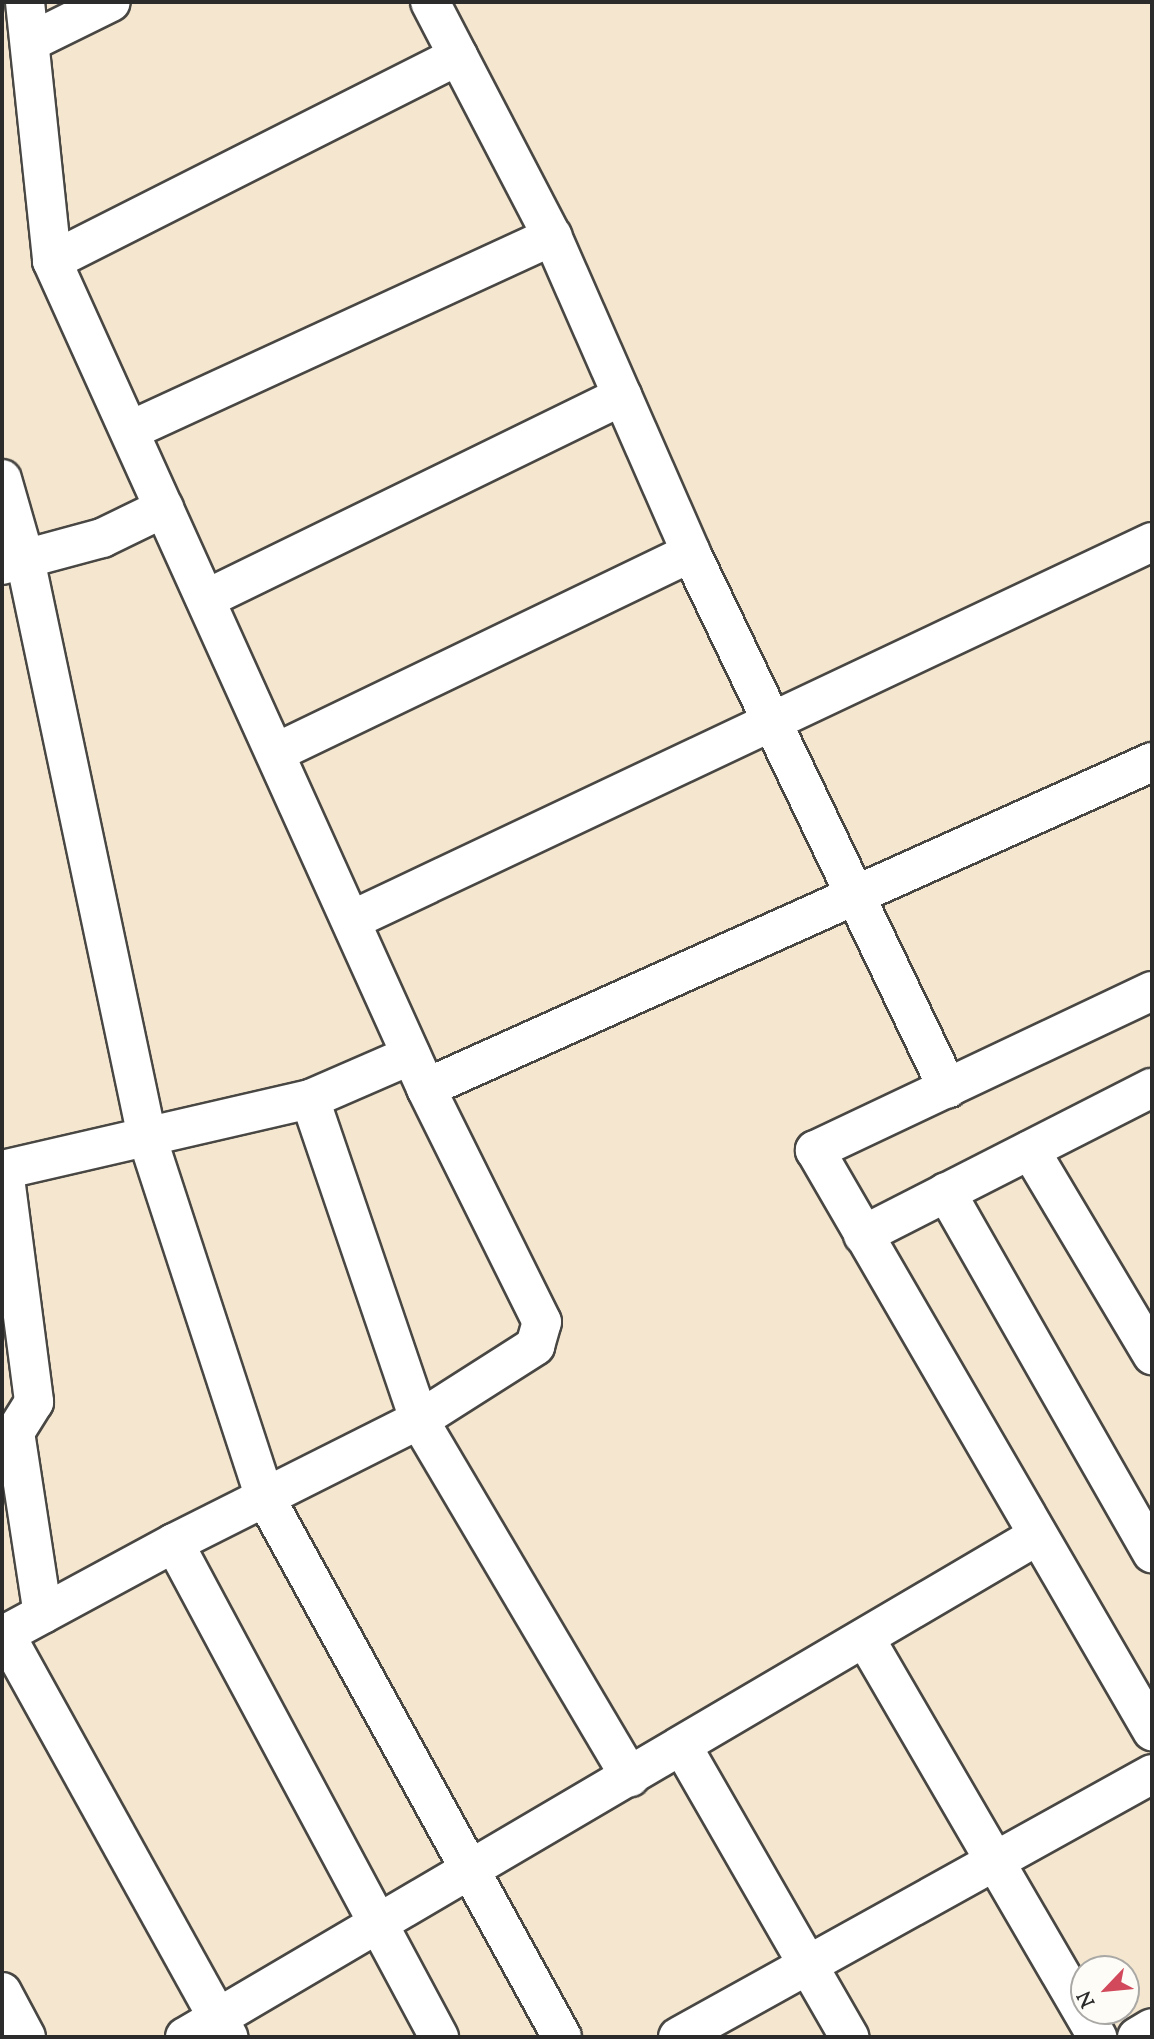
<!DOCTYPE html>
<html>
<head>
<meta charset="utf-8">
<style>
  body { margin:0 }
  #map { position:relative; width:1154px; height:2039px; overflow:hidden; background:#f5e7cf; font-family:"Sorts Mill Goudy",serif }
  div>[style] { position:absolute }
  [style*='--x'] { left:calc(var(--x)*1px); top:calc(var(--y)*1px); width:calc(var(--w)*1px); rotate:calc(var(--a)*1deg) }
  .roads { filter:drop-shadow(2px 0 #494744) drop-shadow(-2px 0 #494744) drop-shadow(0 2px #494744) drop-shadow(0 -2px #494744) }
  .minor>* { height:38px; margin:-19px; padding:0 19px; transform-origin:19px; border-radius:19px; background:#fff }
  span { translate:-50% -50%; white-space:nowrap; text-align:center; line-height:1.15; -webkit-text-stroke:5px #fdfcf7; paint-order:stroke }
  .frame { position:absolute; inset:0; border:4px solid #2b2b2b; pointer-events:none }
  .north { position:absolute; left:1070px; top:1955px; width:70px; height:70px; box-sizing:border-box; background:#fdfcf7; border:2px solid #a9a8a5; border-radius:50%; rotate:244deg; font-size:19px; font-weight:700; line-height:28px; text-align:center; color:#2b2b2b }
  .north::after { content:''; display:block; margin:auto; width:24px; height:32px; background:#d1495b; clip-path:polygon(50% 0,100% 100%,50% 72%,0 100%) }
</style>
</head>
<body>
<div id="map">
  <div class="roads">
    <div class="minor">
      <div style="--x:25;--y:2;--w:260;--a:84"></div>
      <div style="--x:430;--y:2;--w:264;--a:62.5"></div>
      <div style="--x:552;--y:236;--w:346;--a:66.3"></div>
      <div style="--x:691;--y:553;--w:594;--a:64.38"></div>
      <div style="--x:30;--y:42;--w:90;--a:-26.3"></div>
      <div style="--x:131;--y:430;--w:464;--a:-24.7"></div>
      <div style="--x:2;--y:479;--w:83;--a:74"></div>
      <div style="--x:25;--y:559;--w:591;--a:78.08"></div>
      <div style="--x:147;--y:1137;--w:379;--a:71.9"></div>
      <div style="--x:265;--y:1497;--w:616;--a:61.19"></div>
      <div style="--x:2;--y:565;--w:104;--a:-15.1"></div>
      <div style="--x:102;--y:538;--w:69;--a:-25.8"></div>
      <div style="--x:208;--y:598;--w:461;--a:-26"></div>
      <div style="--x:277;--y:752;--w:459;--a:-25.7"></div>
      <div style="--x:352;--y:920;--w:885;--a:-25.29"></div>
      <div style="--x:1152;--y:991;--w:373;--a:154.7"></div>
      <div style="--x:815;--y:1150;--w:672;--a:59.88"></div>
      <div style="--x:426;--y:1088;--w:796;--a:-24.18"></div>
      <div style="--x:310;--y:1099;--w:339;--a:71.2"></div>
      <div style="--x:419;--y:1420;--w:415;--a:59.4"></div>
      <div style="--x:1030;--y:1150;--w:239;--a:59.2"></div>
      <div style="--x:2;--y:1170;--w:316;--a:-13"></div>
      <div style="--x:310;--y:1099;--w:110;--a:-23.5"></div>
      <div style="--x:4;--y:1170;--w:234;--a:82.6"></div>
      <div style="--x:34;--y:1402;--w:36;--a:122"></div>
      <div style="--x:15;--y:1432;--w:184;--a:81.3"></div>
      <div style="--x:946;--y:1192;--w:416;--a:60.3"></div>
      <div style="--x:863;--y:1235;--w:324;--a:-27"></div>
      <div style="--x:174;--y:1543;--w:274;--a:-26.7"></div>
      <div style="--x:419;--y:1420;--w:138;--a:-32.5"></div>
      <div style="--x:535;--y:1346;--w:25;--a:-74"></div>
      <div style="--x:542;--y:1322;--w:261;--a:-116.4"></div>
      <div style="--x:426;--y:1088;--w:908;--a:-114.33"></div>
      <div style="--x:52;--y:261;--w:455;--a:-26.8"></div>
      <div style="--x:5;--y:1634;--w:461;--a:61"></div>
      <div style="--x:2;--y:1636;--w:196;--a:-28.4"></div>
      <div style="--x:174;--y:1543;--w:561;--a:61.79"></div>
      <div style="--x:865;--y:1638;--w:462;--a:59.8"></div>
      <div style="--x:682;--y:1746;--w:336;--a:60.1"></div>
      <div style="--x:2;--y:1992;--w:51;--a:61.9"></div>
      <div style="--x:185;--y:2037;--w:988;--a:-30.46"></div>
      <div style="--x:678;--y:2037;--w:542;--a:-29.02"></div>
      <div style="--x:1137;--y:2037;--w:17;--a:-31"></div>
    </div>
  </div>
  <div class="frame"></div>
  <div class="north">N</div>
</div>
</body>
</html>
